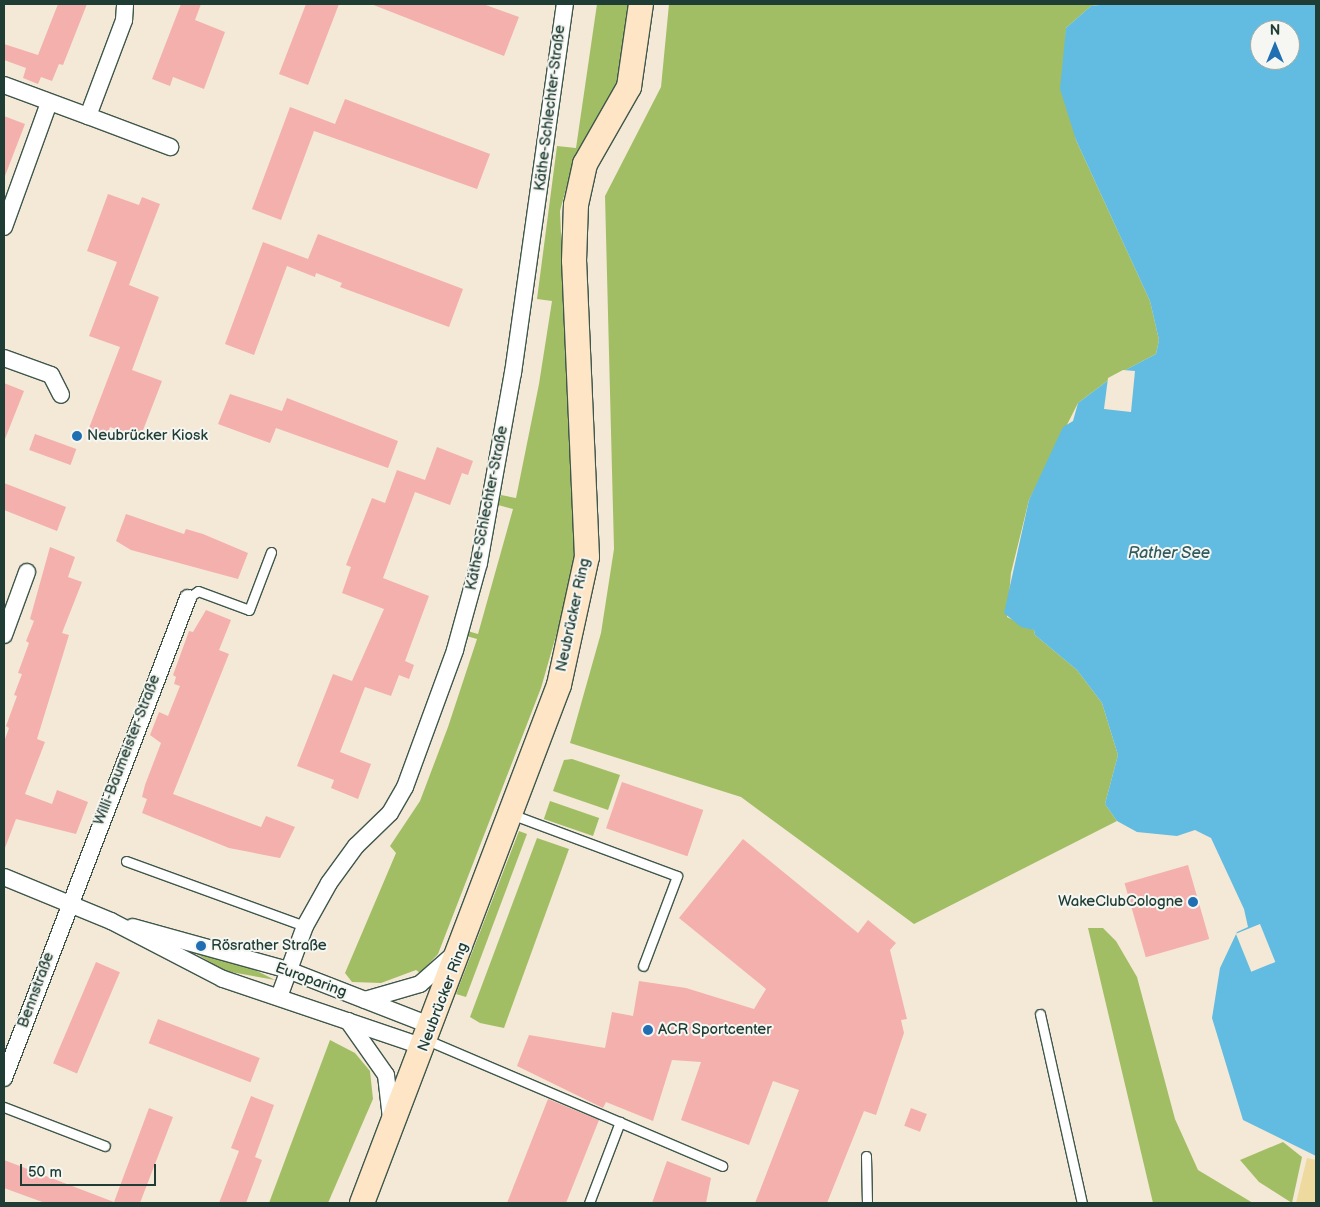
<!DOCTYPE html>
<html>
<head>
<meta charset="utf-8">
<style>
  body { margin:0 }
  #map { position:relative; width:1320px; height:1207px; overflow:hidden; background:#f4e9d6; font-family:"Balsamiq Sans",sans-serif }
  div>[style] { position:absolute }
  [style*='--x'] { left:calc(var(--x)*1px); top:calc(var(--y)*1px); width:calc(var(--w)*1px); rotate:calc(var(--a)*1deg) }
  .green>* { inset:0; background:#a2be65; transform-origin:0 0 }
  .sand>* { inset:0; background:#eeda9e }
  .water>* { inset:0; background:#62bbe0 }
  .pier>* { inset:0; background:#f4e9d6; transform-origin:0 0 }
  .building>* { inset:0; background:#f4b0ad; transform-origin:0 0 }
  .roads { filter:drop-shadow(1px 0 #3f574c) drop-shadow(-1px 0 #3f574c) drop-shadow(0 1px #3f574c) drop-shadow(0 -1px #3f574c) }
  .lane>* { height:9px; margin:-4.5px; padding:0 4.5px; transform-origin:4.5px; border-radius:4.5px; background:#fff }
  .street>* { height:16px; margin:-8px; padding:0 8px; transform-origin:8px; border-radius:8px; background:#fff }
  .secondary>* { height:24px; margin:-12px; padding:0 12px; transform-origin:12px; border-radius:12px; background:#fde5c5 }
  .dots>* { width:14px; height:14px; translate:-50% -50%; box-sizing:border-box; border:2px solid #f6f6f2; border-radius:50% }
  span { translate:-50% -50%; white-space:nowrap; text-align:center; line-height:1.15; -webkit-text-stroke:4px #f6f6f2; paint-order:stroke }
  .street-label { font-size:15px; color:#1f3d34 }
  .poi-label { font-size:15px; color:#1f3d34 }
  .left { translate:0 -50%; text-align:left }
  .right { translate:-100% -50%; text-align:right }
  .water-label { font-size:16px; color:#305c5f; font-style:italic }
  .frame { position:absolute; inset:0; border:5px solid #1f3d34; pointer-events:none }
  .north { position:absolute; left:1250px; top:20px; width:50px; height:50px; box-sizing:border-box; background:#f6f6f2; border:1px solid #a0aca6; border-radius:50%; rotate:0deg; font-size:14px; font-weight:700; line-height:20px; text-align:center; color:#1f3d34 }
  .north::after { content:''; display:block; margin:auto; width:18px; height:22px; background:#1f6fb2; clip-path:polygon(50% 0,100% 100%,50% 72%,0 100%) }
  .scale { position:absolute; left:20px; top:1164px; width:136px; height:22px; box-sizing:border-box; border:2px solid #1f3d34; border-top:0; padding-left:6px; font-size:15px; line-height:18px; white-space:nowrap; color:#1f3d34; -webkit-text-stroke:4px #f6f6f2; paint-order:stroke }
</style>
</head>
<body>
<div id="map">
  <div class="green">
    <div style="clip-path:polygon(597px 4px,630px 4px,620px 81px,570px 174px,560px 211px,576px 566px,541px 688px,438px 954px,420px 973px,416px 970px,381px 983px,352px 982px,345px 973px,396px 853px,390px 846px,420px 801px,448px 727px,477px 639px,463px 635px,464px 630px,478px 634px,513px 509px,498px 505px,501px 495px,516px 498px,539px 384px,552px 301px,537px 299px,557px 146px,576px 148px)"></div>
    <div style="clip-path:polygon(669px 4px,1108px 4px,1091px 6px,1066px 28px,1065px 67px,1076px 140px,1150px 301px,1159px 340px,1156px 354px,1114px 376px,1078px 403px,1029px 500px,1011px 573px,1007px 617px,1034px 630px,1035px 635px,1077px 670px,1102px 703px,1118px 755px,1105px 804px,1117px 821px,914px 924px,741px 797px,570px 743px,601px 633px,614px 549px,605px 196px,661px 87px)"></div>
    <div style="clip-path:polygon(572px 759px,620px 775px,608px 810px,553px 791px,564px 760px)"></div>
    <div style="left:550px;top:801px;width:52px;height:19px;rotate:19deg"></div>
    <div style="clip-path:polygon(519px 831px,527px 834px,466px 997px,456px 994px)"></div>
    <div style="clip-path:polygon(537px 838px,569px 849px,504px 1028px,480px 1023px,470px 1017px)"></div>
    <div style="clip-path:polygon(1088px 928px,1103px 928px,1116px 941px,1137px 977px,1175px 1119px,1198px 1170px,1253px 1203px,1153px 1203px)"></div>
    <div style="clip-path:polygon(190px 950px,251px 968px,275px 980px,225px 971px)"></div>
    <div style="clip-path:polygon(330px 1040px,355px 1053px,370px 1071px,373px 1099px,328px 1203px,269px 1203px)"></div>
    <div style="clip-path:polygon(1283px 1142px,1302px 1157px,1292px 1203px,1259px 1182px,1240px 1160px)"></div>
  </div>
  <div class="sand">
    <div style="clip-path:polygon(1307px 1158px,1316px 1160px,1316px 1203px,1296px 1203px)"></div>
  </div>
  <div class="water">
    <div style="clip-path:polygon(evenodd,1108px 4px,1316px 4px,1316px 1156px,1243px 1120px,1212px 1018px,1220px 968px,1237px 932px,1248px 927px,1244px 909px,1211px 838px,1195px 830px,1177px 836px,1137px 832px,1117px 821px,1105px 804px,1118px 755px,1102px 703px,1077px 670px,1035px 635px,1034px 630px,1021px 627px,1004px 613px,1029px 500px,1063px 427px,1073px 421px,1078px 403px,1114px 376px,1156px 354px,1159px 340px,1150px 301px,1076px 140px,1060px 89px,1066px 28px,1091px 6px,1108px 4px,1260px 30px,1290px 30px,1290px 60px,1260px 60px,1260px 30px)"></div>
  </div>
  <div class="pier">
    <div style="clip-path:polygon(1123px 370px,1135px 371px,1131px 412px,1104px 409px,1108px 378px)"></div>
    <div style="left:1260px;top:924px;width:41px;height:26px;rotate:68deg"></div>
  </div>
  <div class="building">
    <div style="clip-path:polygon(58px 4px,87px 4px,63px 65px,59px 64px,52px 81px,41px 77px,38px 84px,23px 78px,26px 68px,4px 60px,4px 44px,38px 55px)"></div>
    <div style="clip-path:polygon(181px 4px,201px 4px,195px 20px,225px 32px,204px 89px,173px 77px,170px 86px,152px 79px)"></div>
    <div style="clip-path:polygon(306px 4px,339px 4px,308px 85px,279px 74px)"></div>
    <div style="clip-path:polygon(371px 4px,483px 4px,519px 17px,504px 56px)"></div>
    <div style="clip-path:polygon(345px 99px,490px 154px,477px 189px,314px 131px,281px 220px,252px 209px,290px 107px,335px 124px)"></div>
    <div style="clip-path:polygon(4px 116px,25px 124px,5px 176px,4px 176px)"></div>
    <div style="clip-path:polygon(108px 194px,139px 205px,142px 197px,160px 204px,129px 285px,159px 297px,132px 370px,162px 381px,140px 438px,110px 427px,107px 435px,89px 428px,120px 347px,89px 336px,117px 262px,87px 251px)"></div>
    <div style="clip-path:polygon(318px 234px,463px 289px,449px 327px,340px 287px,342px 283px,316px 273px,315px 277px,287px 266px,254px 355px,225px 344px,263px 242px,308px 259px)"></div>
    <div style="clip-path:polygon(4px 383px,24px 391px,5px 439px,4px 439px)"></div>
    <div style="clip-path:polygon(230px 394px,282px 411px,287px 398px,398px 441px,388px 468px,276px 428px,270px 443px,218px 424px)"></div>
    <div style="left:35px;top:434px;width:44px;height:17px;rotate:20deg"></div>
    <div style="clip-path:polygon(437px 447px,473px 461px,468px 475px,462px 473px,450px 505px,415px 492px,383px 578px,429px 596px,405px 661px,414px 665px,409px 679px,399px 675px,391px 696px,365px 687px,340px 752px,371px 764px,358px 799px,331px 788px,334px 780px,297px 766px,333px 674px,352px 681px,384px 609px,342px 593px,351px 567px,346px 565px,372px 498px,385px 503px,397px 470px,425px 480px)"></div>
    <div style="clip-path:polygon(4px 483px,66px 507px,57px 531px,4px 510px)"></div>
    <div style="clip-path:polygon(126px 514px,184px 534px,186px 529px,203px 534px,248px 553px,238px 579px,131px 550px,116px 541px)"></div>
    <div style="clip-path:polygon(50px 547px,75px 557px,68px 577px,82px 582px,62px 633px,69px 635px,37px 739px,45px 742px,25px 794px,52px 804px,57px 790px,88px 802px,76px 834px,16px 819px,5px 848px,4px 742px,9px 728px,6px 726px,17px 696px,14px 695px,22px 674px,18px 673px,29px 643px,26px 641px,34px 621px,30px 619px)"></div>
    <div style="clip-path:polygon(206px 610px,231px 620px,219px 650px,229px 654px,173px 794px,261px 827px,266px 816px,295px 827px,280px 858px,229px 848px,142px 813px,147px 799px,142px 797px,145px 785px,161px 743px,150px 735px,159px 712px,168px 716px,180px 686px,174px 684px,176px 677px,173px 675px,189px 631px,193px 632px)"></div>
    <div style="left:622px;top:782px;width:86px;height:49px;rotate:19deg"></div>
    <div style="clip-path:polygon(743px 839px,858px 933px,868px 920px,896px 943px,890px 950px,907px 1019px,901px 1020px,904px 1033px,876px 1115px,864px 1111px,827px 1203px,755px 1203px,799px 1090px,773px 1081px,749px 1145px,681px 1120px,701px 1062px,672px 1060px,653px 1121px,606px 1102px,603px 1108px,517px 1066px,529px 1035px,605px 1048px,612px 1012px,633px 1016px,639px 981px,686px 988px,754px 1009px,766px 989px,679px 918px)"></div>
    <div style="left:1188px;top:865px;width:77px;height:66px;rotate:74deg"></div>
    <div style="left:96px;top:962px;width:26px;height:110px;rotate:23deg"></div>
    <div style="left:158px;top:1019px;width:109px;height:26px;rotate:21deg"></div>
    <div style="clip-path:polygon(251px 1096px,274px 1105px,255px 1157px,262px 1160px,246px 1203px,219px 1203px,239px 1151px,231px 1148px)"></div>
    <div style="clip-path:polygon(548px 1099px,599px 1120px,566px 1203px,507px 1203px)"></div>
    <div style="clip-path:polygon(149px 1108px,173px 1117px,140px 1203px,45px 1203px,4px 1188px,4px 1160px,114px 1202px)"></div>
    <div style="left:911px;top:1108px;width:17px;height:19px;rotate:21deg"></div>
    <div style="clip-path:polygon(667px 1161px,711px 1178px,706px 1203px,652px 1203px)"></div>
  </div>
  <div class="roads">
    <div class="lane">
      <div style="--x:188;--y:598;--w:12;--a:-35"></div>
      <div style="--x:198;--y:591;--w:54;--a:20.4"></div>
      <div style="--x:249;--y:610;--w:62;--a:-69.2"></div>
      <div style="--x:511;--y:814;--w:177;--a:20.5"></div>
      <div style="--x:677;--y:876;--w:96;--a:110.7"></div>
      <div style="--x:126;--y:861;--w:190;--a:20"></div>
      <div style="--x:1040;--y:1014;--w:194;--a:77.5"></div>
      <div style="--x:427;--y:1040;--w:321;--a:23.1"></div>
      <div style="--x:4;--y:1107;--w:108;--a:21.1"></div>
      <div style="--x:866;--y:1156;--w:47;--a:88.8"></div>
      <div style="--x:589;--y:1203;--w:87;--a:-69.1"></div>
    </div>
    <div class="street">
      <div style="--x:4;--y:85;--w:90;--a:20.3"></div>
      <div style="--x:88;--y:116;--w:103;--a:-69.4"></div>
      <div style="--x:124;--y:20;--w:16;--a:-86"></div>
      <div style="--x:88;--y:116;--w:88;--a:20.7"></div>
      <div style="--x:4;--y:227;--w:132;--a:-70.1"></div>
      <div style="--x:4;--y:358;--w:50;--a:19.9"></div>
      <div style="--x:51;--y:375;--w:22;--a:63"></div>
      <div style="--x:4;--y:635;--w:67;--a:-69.9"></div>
      <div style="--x:4;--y:877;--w:116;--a:22.4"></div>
      <div style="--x:111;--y:921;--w:126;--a:27.4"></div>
      <div style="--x:223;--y:979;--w:212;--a:18.7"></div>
      <div style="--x:133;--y:927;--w:161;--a:15.5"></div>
      <div style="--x:288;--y:970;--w:155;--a:21.3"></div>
      <div style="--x:279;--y:997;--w:76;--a:-69.9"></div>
      <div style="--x:305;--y:926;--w:49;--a:-60.8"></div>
      <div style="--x:329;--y:883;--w:46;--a:-53.9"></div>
      <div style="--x:356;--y:846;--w:47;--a:-44.1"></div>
      <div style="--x:390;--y:813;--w:30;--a:-60"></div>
      <div style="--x:405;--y:787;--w:146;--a:-69.9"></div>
      <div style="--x:455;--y:650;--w:90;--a:-74.6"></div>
      <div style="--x:479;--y:563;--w:193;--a:-79.9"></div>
      <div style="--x:513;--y:373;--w:373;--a:-82"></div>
      <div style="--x:365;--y:1000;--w:57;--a:-16.2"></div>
      <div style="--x:420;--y:984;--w:45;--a:-41.4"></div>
      <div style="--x:348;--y:1021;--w:66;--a:54.9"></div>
      <div style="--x:386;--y:1075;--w:43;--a:83.4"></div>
      <div style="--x:4;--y:1078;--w:514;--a:-69.03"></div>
    </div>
    <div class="secondary">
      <div style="--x:362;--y:1203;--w:554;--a:-69.18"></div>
      <div style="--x:559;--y:685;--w:131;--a:-77.7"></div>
      <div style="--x:587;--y:557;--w:296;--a:-92.5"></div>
      <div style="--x:574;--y:261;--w:56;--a:-88"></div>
      <div style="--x:576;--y:205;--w:42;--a:-77.6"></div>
      <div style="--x:585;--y:164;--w:89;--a:-60.3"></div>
      <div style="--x:629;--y:87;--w:84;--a:-81.8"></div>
    </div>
  </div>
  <div class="dots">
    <div style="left:77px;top:436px;background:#1f6fb2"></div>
    <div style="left:1193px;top:902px;background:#1f6fb2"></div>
    <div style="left:201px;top:946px;background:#1f6fb2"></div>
    <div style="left:648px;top:1030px;background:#1f6fb2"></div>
  </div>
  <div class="street-label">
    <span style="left:550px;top:108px;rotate:-83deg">Käthe-Schlechter-Straße</span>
    <span style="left:487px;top:508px;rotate:-79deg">Käthe-Schlechter-Straße</span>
    <span style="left:573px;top:615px;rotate:-78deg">Neubrücker Ring</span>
    <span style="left:127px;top:750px;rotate:-69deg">Willi-Baumeister-Straße</span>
    <span style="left:311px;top:980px;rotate:20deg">Europaring</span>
    <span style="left:36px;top:990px;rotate:-70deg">Bennstraße</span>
    <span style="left:443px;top:997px;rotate:-69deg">Neubrücker Ring</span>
  </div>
  <div class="poi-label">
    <span class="left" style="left:87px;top:436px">Neubrücker Kiosk</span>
    <span class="right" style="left:1183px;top:902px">WakeClubCologne</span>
    <span class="left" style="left:211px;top:946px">Rösrather Straße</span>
    <span class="left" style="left:658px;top:1030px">ACR Sportcenter</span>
  </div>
  <div class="water-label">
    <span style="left:1169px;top:554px">Rather See</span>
  </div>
  <div class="frame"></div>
  <div class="north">N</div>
  <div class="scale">50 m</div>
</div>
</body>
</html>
